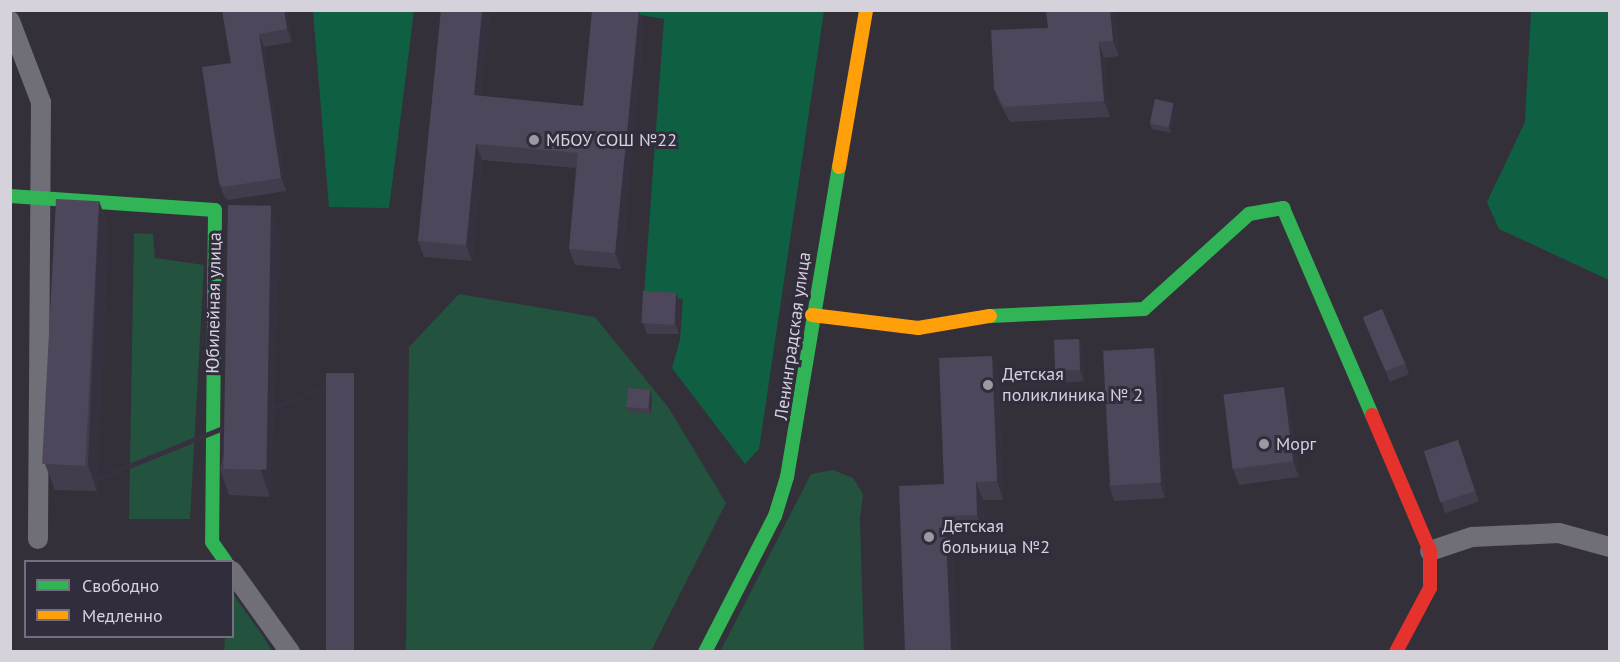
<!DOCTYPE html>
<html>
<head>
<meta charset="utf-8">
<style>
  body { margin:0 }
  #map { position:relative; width:1620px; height:662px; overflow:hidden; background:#33303a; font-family:"PT Sans",sans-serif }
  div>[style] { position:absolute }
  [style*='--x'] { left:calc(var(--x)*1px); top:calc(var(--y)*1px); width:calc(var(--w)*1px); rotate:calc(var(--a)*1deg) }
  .green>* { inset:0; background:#23533e }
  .forest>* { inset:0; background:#0f6043 }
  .street>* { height:20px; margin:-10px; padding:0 10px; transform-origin:10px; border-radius:10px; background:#706e76 }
  .fast>* { height:14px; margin:-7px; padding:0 7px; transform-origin:7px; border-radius:7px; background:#30b455 }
  .slow>* { height:14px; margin:-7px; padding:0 7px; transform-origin:7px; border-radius:7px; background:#ff9f0a }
  .jam>* { height:14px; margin:-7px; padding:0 7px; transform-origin:7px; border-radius:7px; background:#e5322d }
  .wall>* { inset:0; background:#433c4d; transform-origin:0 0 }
  .shaded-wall>* { inset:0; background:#37313f; transform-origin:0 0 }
  .building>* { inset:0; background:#4e465a; transform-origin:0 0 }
  .dots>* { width:16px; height:16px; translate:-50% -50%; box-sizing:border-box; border:3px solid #322d3d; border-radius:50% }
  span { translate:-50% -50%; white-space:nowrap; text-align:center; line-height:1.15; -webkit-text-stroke:6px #322d3d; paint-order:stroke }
  .poi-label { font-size:18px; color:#d5d2dc }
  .left { translate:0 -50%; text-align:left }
  .street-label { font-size:18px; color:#d5d2dc }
  .frame { position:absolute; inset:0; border:12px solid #d5d2dc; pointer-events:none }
  .legend { position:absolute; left:24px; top:560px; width:210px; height:78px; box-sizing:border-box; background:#322d3d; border:2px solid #736f7d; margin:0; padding:8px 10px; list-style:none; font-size:18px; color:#d5d2dc }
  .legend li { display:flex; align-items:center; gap:12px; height:30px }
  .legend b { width:30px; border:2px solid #736f7d }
</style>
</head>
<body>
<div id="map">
  <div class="green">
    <div style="clip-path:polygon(134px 233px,153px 234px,155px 258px,204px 265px,190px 519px,129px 519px)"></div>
    <div style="clip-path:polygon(459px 294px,595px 317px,668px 407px,726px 503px,651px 651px,406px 652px,409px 347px)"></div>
    <div style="clip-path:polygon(833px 470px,853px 478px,863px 494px,860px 519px,864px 651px,720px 652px,811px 474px)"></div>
    <div style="clip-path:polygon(233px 594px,263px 636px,272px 651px,224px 651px,225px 637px,232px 636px)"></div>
  </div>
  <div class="forest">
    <div style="clip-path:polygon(313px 11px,414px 11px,389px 208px,329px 207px)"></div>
    <div style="clip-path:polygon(617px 11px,824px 11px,759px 449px,745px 464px,672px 368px,680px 340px,683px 299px,644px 295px,664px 19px)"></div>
    <div style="clip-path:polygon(1531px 11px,1609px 11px,1609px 280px,1499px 229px,1487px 202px,1525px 122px)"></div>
  </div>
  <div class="street">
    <div style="--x:10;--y:21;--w:87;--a:69.1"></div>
    <div style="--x:41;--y:102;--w:437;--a:90.4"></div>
    <div style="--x:1430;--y:551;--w:44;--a:-18.4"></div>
    <div style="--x:1472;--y:537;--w:87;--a:-2.6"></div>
    <div style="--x:1559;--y:533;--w:53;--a:15.4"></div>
    <div style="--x:232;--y:571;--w:100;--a:54.4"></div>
  </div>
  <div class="fast">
    <div style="--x:10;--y:196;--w:205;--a:3.9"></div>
    <div style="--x:215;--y:210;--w:332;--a:90.5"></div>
    <div style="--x:212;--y:542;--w:24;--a:55"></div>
    <div style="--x:990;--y:316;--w:154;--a:-2.6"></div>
    <div style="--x:1144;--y:309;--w:142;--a:-42.1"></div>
    <div style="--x:1249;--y:214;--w:35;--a:-10"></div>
    <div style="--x:1283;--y:208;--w:225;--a:66.7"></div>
    <div style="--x:705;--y:652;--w:153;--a:-62.8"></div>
    <div style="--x:775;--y:516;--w:41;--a:-72.9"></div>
    <div style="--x:787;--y:477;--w:314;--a:-80.5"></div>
  </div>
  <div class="slow">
    <div style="--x:839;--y:167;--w:159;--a:-80.2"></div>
    <div style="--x:812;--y:315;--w:107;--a:7"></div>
    <div style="--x:918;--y:328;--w:73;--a:-9.5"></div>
  </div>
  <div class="jam">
    <div style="--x:1372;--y:415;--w:148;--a:66.9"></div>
    <div style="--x:1430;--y:551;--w:37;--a:90"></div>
    <div style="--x:1430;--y:588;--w:72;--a:118"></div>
  </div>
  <div class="wall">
    <div style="clip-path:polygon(222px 10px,287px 10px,292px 42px,264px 47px,286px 191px,228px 200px,224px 196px,219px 183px,231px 63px)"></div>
    <div style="clip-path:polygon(441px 10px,490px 10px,481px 96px,583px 106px,644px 24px,621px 269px,575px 265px,569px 249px,576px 168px,482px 160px,472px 261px,424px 257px,418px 241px)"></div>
    <div style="clip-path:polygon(1115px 10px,1119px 56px,1104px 58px,1110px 117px,1010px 122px,1000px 104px,994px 89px,1048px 28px)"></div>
    <div style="clip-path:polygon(1176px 108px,1171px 133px,1152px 129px,1150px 124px)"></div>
    <div style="clip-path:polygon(99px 201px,108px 226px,97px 491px,55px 490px,45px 464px)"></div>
    <div style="clip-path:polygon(280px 231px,270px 497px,229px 495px,220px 469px)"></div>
    <div style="clip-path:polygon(676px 293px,680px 304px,679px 334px,647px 334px,643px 323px)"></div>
    <div style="clip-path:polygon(1363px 318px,1405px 363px,1409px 374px,1390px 382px)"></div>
    <div style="clip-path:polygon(1079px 339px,1083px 350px,1084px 381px,1060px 383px,1056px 372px)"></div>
    <div style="clip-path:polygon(1154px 348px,1160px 364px,1165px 498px,1114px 501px,1109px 485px)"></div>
    <div style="clip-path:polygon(992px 356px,998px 374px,1003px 500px,983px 500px,984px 533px,952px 535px,957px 651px,905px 651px,944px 484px)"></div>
    <div style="clip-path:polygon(652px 396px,651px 414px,629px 412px,627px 407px)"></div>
    <div style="clip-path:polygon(1289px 403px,1299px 477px,1239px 485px,1233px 469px)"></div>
    <div style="left:1458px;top:440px;width:65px;height:36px;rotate:71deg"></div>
  </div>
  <div class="shaded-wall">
    <div style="clip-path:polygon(284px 10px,287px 10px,292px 42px,287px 29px)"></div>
    <div style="clip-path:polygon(482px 10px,490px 10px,480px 111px,474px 95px)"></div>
    <div style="clip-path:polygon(639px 10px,644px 24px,621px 269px,615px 253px)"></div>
    <div style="clip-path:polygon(1110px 10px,1115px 10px,1119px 56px,1113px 41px)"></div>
    <div style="clip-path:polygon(259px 34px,264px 47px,286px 191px,281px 178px)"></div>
    <div style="clip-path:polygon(1099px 42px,1104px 58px,1110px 117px,1104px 101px)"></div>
    <div style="clip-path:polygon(1174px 103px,1176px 108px,1171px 133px,1169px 128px)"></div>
    <div style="clip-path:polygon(476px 144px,482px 160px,472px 261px,466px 245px)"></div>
    <div style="clip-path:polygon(99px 201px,108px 226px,97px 491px,88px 465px)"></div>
    <div style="clip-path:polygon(271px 206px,280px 231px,270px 497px,261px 471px)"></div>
    <div style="clip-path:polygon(676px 293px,680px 304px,679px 334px,675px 323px)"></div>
    <div style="clip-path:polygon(1079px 339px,1083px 350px,1084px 381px,1080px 370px)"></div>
    <div style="clip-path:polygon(1154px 348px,1160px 364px,1165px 498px,1160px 483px)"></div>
    <div style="clip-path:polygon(992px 356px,998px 374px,1003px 500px,997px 481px)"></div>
    <div style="left:354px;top:373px;width:5px;height:278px;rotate:68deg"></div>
    <div style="clip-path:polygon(1284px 387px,1289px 403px,1299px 477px,1293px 461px)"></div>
    <div style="clip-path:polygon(650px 390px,652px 396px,651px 414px,649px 408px)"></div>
    <div style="clip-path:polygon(976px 482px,983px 500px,984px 533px,977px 515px)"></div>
    <div style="clip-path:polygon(945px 516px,952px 535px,957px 651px,951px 651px)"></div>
  </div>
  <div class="building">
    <div style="clip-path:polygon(222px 10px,284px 10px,287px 29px,259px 34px,281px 178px,223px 187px,219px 183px,202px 67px,231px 63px)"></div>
    <div style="clip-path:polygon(441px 10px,482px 10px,474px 95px,583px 106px,592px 10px,639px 10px,615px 253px,569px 249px,578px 153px,476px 144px,466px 245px,418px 241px)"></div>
    <div style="clip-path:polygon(1046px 10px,1110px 10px,1113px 41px,1099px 42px,1104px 101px,1004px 107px,994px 89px,991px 30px,1048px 28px)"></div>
    <div style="left:1155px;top:99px;width:19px;height:25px;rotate:12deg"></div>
    <div style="left:56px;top:199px;width:43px;height:265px;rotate:3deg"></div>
    <div style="left:228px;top:205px;width:43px;height:264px;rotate:1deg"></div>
    <div style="left:643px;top:291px;width:33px;height:32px;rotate:3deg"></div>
    <div style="left:1382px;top:309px;width:59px;height:21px;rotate:67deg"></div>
    <div style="left:1079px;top:339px;width:31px;height:25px;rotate:88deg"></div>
    <div style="left:1154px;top:348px;width:135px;height:51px;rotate:87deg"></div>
    <div style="clip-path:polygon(992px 356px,997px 481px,976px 482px,977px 515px,945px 516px,951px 651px,905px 651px,899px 486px,944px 484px,939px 358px)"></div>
    <div style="left:326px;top:373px;width:28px;height:278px"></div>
    <div style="left:1284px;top:387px;width:75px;height:61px;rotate:83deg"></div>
    <div style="left:628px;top:388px;width:22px;height:19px;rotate:5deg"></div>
    <div style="left:1458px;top:440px;width:54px;height:36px;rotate:72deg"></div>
    <div style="clip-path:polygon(1610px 445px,1610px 462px,1608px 462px)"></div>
  </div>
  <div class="dots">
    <div style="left:534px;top:140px;background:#9c99a3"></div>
    <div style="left:988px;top:385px;background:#9c99a3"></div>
    <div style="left:1264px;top:444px;background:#9c99a3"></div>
    <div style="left:929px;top:537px;background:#9c99a3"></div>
  </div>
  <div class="poi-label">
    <span class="left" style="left:546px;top:140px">МБОУ СОШ №22</span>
    <span class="left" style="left:1002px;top:385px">Детская<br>поликлиника № 2</span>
    <span class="left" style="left:1276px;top:444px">Морг</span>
    <span class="left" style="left:942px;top:537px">Детская<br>больница №2</span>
  </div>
  <div class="street-label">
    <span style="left:214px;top:303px;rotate:-89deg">Юбилейная улица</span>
    <span style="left:793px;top:336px;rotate:-82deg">Ленинградская улица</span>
  </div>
  <div class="frame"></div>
  <ul class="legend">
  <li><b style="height:8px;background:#30b455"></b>Свободно</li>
  <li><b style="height:8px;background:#ff9f0a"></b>Медленно</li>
  </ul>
</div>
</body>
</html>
